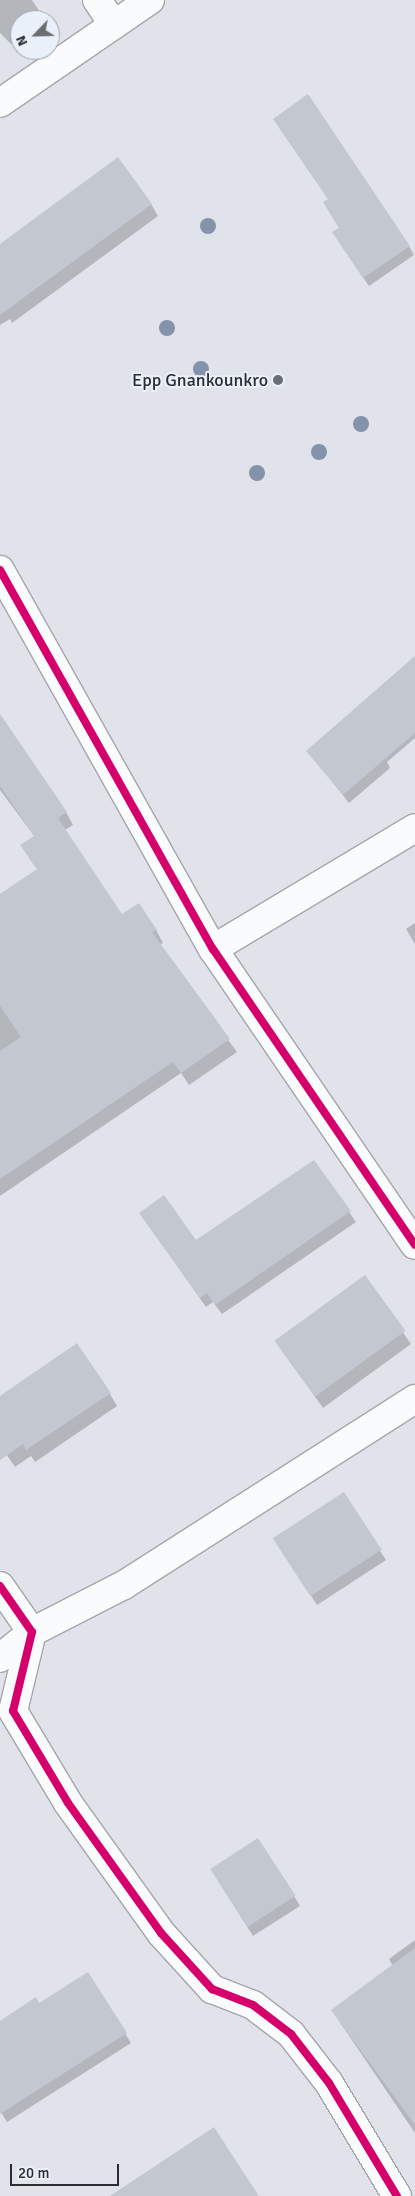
<!DOCTYPE html>
<html>
<head>
<meta charset="utf-8">
<style>
  body { margin:0 }
  #map { position:relative; width:415px; height:2196px; overflow:hidden; background:#e0e4ea; font-family:Signika,sans-serif }
  div>[style] { position:absolute }
  [style*='--x'] { left:calc(var(--x)*1px); top:calc(var(--y)*1px); width:calc(var(--w)*1px); rotate:calc(var(--a)*1deg) }
  .shadow>* { inset:0; background:#0003 }
  .building>* { inset:0; background:#c2c7d0; transform-origin:0 0 }
  .roads { filter:drop-shadow(1px 0 #a4a6aa) drop-shadow(-1px 0 #a4a6aa) drop-shadow(0 1px #a4a6aa) drop-shadow(0 -1px #a4a6aa) }
  .minor>* { height:28px; margin:-14px; padding:0 14px; transform-origin:14px; border-radius:14px; background:#fafbfc }
  .cycleway>* { height:8px; margin:-4px; padding:0 4px; transform-origin:4px; border-radius:4px; background:#d6006c }
  .trees>* { width:16px; height:16px; margin:-8px; border-radius:50%; background:#8393ab }
  .dots>* { width:14px; height:14px; translate:-50% -50%; box-sizing:border-box; border:2px solid #eaf0fa; border-radius:50% }
  span { translate:-50% -50%; white-space:nowrap; text-align:center; line-height:1.15; -webkit-text-stroke:4px #eaf0fa; paint-order:stroke }
  .poi-label { font-size:18px; color:#2b2d31 }
  .right { translate:-100% -50%; text-align:right }
  .north { position:absolute; left:10px; top:10px; width:50px; height:50px; box-sizing:border-box; background:#eaf0fa; border:1px solid #9ea2aa; border-radius:50%; rotate:246deg; font-size:14px; font-weight:700; line-height:20px; text-align:center; color:#2b2d31 }
  .north::after { content:''; display:block; margin:auto; width:18px; height:22px; background:#6a6d72; clip-path:polygon(50% 0,100% 100%,50% 72%,0 100%) }
  .scale { position:absolute; left:10px; top:2164px; width:109px; height:22px; box-sizing:border-box; border:2px solid #2b2d31; border-top:0; padding-left:6px; font-size:15px; line-height:18px; white-space:nowrap; color:#2b2d31; -webkit-text-stroke:4px #eaf0fa; paint-order:stroke }
</style>
</head>
<body>
<div id="map">
  <div class="shadow">
    <div style="clip-path:polygon(0 0,32px 0,45px 20px,20px 20px,20px 38px,11px 44px,0 33px)"></div>
    <div style="clip-path:polygon(274px 120px,409px 246px,414px 255px,369px 286px,339px 242px,341px 228px,329px 200px)"></div>
    <div style="clip-path:polygon(151px 204px,158px 216px,12px 323px,10px 319px,0 325px,0 247px)"></div>
    <div style="clip-path:polygon(415px 657px,415px 738px,387px 762px,390px 768px,349px 803px,308px 751px)"></div>
    <div style="clip-path:polygon(0 735px,66px 812px,73px 825px,65px 830px,122px 916px,156px 930px,163px 943px,159px 945px,237px 1052px,189px 1085px,181px 1073px,0 1196px,0 896px,38px 870px,29px 858px,35px 837px,0 790px)"></div>
    <div style="clip-path:polygon(415px 923px,415px 944px,406px 929px)"></div>
    <div style="clip-path:polygon(313px 1161px,356px 1222px,222px 1314px,213px 1302px,206px 1307px,140px 1213px,195px 1241px)"></div>
    <div style="clip-path:polygon(365px 1277px,411px 1344px,323px 1408px,283px 1352px)"></div>
    <div style="clip-path:polygon(110px 1394px,117px 1406px,35px 1462px,31px 1456px,15px 1467px,0 1445px,0 1397px)"></div>
    <div style="clip-path:polygon(344px 1494px,386px 1560px,317px 1605px,280px 1548px)"></div>
    <div style="clip-path:polygon(217px 1879px,294px 1896px,300px 1906px,253px 1936px)"></div>
    <div style="clip-path:polygon(415px 1940px,415px 2133px,339px 2021px,393px 1966px,389px 1959px)"></div>
    <div style="clip-path:polygon(87px 1974px,131px 2043px,7px 2122px,0 2111px,0 2029px)"></div>
  </div>
  <div class="building">
    <div style="clip-path:polygon(308px 94px,410px 246px,363px 278px,332px 232px,339px 228px,323px 202px,328px 199px,273px 119px)"></div>
    <div style="clip-path:polygon(118px 157px,152px 204px,0 315px,0 244px)"></div>
    <div style="clip-path:polygon(415px 656px,415px 733px,343px 795px,306px 751px)"></div>
    <div style="clip-path:polygon(0 714px,67px 812px,58px 818px,122px 914px,139px 903px,157px 930px,152px 932px,230px 1039px,181px 1073px,173px 1062px,0 1179px,0 1051px,21px 1037px,0 1006px,0 894px,37px 869px,20px 845px,34px 836px,0 786px)"></div>
    <div style="clip-path:polygon(314px 1160px,351px 1211px,215px 1305px,207px 1293px,200px 1298px,139px 1213px,164px 1195px,196px 1240px)"></div>
    <div style="left:365px;top:1275px;width:69px;height:112px;rotate:54deg"></div>
    <div style="clip-path:polygon(77px 1343px,111px 1393px,26px 1450px,23px 1444px,0 1460px,0 1396px)"></div>
    <div style="left:344px;top:1492px;width:69px;height:85px;rotate:57deg"></div>
    <div style="left:258px;top:1838px;width:69px;height:57px;rotate:57deg"></div>
    <div style="clip-path:polygon(415px 1948px,415px 2125px,331px 2010px)"></div>
    <div style="clip-path:polygon(88px 1972px,127px 2033px,0 2114px,0 2021px,36px 1997px,39px 2003px)"></div>
    <div style="clip-path:polygon(214px 2127px,259px 2196px,110px 2196px)"></div>
  </div>
  <div class="roads">
    <div class="minor">
      <div style="--x:97;--y:0;--w:30;--a:56"></div>
      <div style="--x:0;--y:103;--w:182;--a:-34.5"></div>
      <div style="--x:0;--y:570;--w:435;--a:60.7"></div>
      <div style="--x:213;--y:949;--w:358;--a:55.7"></div>
      <div style="--x:213;--y:949;--w:235;--a:-30.9"></div>
      <div style="--x:0;--y:1586;--w:56;--a:55.2"></div>
      <div style="--x:32;--y:1632;--w:81;--a:103.5"></div>
      <div style="--x:13;--y:1711;--w:107;--a:59.1"></div>
      <div style="--x:68;--y:1803;--w:160;--a:54.4"></div>
      <div style="--x:161;--y:1933;--w:76;--a:47.7"></div>
      <div style="--x:212;--y:1989;--w:44;--a:21.3"></div>
      <div style="--x:253;--y:2005;--w:48;--a:37.3"></div>
      <div style="--x:291;--y:2034;--w:62;--a:52.2"></div>
      <div style="--x:329;--y:2083;--w:132;--a:59"></div>
      <div style="--x:0;--y:1658;--w:41;--a:-39.1"></div>
      <div style="--x:32;--y:1632;--w:103;--a:-27.1"></div>
      <div style="--x:124;--y:1585;--w:345;--a:-32.6"></div>
    </div>
  </div>
  <div class="cycleway">
    <div style="--x:0;--y:570;--w:435;--a:60.7"></div>
    <div style="--x:213;--y:949;--w:358;--a:55.7"></div>
    <div style="--x:0;--y:1586;--w:56;--a:55.2"></div>
    <div style="--x:32;--y:1632;--w:81;--a:103.5"></div>
    <div style="--x:13;--y:1711;--w:107;--a:59.1"></div>
    <div style="--x:68;--y:1803;--w:160;--a:54.4"></div>
    <div style="--x:161;--y:1933;--w:76;--a:47.7"></div>
    <div style="--x:212;--y:1989;--w:44;--a:21.3"></div>
    <div style="--x:253;--y:2005;--w:48;--a:37.3"></div>
    <div style="--x:291;--y:2034;--w:62;--a:52.2"></div>
    <div style="--x:329;--y:2083;--w:132;--a:59"></div>
  </div>
  <div class="trees">
    <div style="left:208px;top:226px"></div>
    <div style="left:167px;top:328px"></div>
    <div style="left:201px;top:369px"></div>
    <div style="left:361px;top:424px"></div>
    <div style="left:319px;top:452px"></div>
    <div style="left:257px;top:473px"></div>
  </div>
  <div class="dots">
    <div style="left:278px;top:380px;background:#6a6d72"></div>
  </div>
  <div class="poi-label">
    <span class="right" style="left:268px;top:380px">Epp Gnankounkro</span>
  </div>
  <div class="north">N</div>
  <div class="scale">20 m</div>
</div>
</body>
</html>
